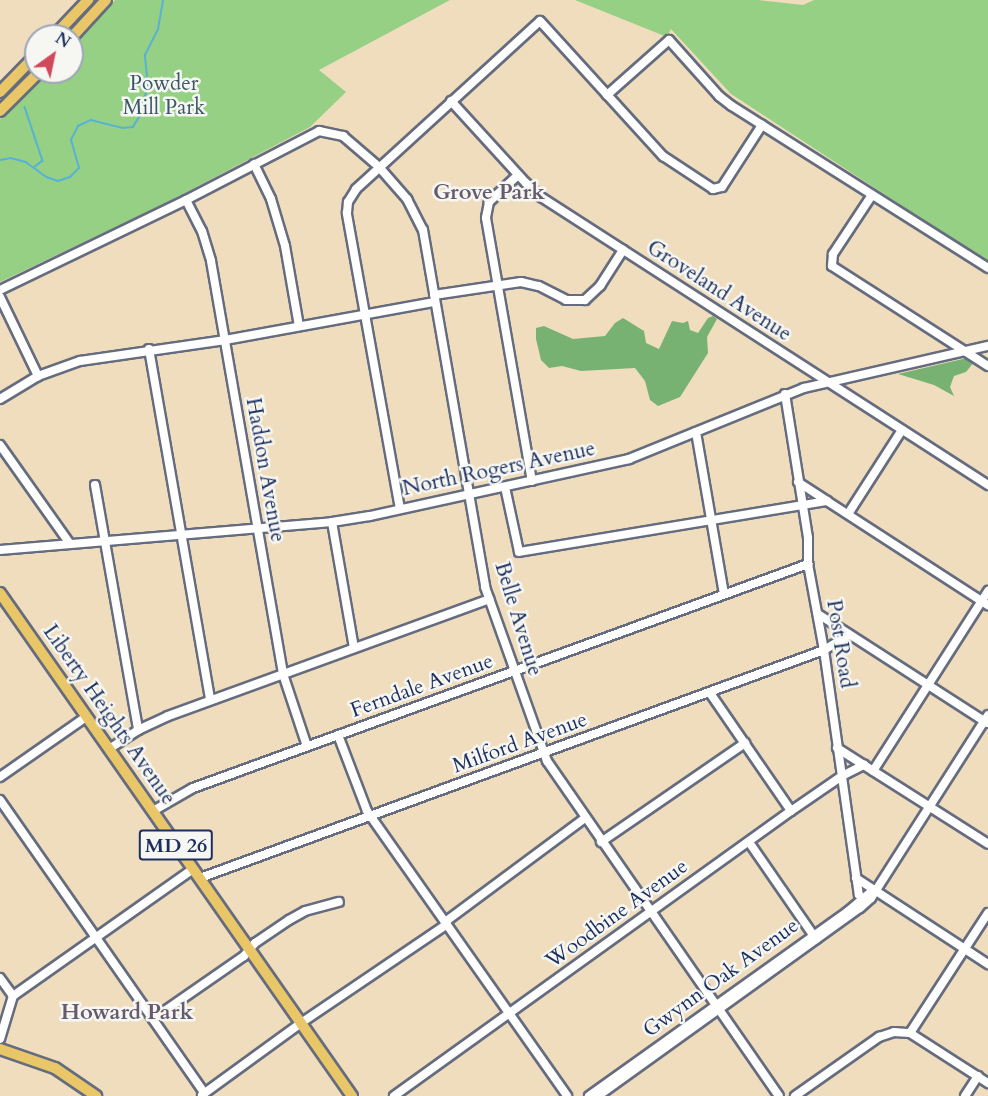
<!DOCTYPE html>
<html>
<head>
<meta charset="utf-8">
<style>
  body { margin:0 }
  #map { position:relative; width:988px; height:1096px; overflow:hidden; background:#efddbd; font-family:Cardo,serif }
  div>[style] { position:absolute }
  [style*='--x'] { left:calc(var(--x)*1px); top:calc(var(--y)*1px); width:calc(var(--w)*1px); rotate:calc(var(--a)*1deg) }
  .green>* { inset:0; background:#96d084 }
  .forest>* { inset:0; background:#78b272 }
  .stream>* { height:1.5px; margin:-0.75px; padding:0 0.75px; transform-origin:0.75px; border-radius:0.75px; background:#57b2d5 }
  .roads { filter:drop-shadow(2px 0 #656c7f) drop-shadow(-2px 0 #656c7f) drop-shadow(0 2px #656c7f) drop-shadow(0 -2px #656c7f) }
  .minor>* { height:8px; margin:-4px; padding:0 4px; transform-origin:4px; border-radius:4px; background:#fff }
  .major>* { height:10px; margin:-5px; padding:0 5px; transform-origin:5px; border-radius:5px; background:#e9c769 }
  span { translate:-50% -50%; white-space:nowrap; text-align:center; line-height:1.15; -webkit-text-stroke:5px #f6f6f2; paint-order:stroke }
  .shield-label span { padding:2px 4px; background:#f6f6f2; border:2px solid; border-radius:4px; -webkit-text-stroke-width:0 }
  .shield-label { font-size:20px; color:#1b2f5e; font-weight:700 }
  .park-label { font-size:21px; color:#3a5768 }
  .street-label { font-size:21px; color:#1b2f5e }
  .neighbourhood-label { font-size:22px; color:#665b6d; font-weight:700 }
  .north { position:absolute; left:24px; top:24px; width:60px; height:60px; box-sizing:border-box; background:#f6f6f2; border:2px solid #9ea6b7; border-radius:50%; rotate:33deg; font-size:16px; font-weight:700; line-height:24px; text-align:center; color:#1b2f5e }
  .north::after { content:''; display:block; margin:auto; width:21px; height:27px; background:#d1495b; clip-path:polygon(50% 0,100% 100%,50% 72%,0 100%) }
</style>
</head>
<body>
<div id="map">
  <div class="green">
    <div style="clip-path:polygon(115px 0,450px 0,319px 70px,346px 92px,310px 127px,166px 203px,0 282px,0 119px,47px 72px,72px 72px,72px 46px)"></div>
    <div style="clip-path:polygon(575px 0,758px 0,803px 5px,814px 0,988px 0,988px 262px,731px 94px,671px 29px,667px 37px)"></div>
  </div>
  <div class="forest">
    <div style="clip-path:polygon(713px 316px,717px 319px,707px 337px,708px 353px,680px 397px,658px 406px,650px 400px,645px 381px,635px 368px,581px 371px,562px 366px,549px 368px,541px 360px,536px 339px,536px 328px,544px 326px,573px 339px,605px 336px,615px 323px,623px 318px,644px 331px,646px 343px,659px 349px,672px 321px,683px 323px,688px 321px,690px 330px,698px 333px,708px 318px)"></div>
    <div style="clip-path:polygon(967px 358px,974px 362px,966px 372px,954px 376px,950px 387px,954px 396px,934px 385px,898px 374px)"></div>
  </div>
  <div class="stream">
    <div style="--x:25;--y:107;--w:57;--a:71.6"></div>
    <div style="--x:43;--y:161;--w:10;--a:143"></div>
    <div style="--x:0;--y:160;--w:11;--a:-10"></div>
    <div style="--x:11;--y:158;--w:16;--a:15"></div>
    <div style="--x:26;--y:162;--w:26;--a:36"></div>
    <div style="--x:47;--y:177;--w:12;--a:20"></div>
    <div style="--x:58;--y:181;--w:13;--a:-18"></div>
    <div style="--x:70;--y:177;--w:13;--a:-45"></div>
    <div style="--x:79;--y:168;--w:29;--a:-106"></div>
    <div style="--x:71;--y:140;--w:16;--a:-63"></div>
    <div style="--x:78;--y:126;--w:14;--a:-25"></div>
    <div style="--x:91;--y:120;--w:32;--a:14"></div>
    <div style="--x:122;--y:128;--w:11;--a:-5"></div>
    <div style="--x:133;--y:127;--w:12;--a:-59"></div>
    <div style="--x:139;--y:117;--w:32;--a:-74"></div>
    <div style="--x:148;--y:86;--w:31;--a:-96"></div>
    <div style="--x:145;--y:55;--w:29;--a:-63"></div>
    <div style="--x:158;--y:29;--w:29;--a:-80"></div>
  </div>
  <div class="roads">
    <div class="minor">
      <div style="--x:607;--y:95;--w:83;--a:-41.6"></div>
      <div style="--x:669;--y:40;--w:75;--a:48.2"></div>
      <div style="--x:719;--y:96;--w:16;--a:38"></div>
      <div style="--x:732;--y:106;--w:303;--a:32.3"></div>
      <div style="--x:451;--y:101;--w:111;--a:47.6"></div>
      <div style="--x:526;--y:183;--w:21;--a:43"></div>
      <div style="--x:541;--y:197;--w:532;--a:32.79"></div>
      <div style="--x:254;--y:164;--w:39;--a:64"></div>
      <div style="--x:271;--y:199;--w:49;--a:73.4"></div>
      <div style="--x:285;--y:246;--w:81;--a:80.1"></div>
      <div style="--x:518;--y:175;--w:40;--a:137"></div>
      <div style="--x:489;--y:202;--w:16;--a:101"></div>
      <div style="--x:486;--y:218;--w:267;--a:80.1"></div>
      <div style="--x:872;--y:195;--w:71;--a:123.5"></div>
      <div style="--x:833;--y:254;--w:12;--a:95"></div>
      <div style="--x:832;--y:266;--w:185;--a:32.7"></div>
      <div style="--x:186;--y:200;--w:35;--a:63"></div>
      <div style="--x:202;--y:231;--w:31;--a:73"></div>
      <div style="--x:211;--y:261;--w:419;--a:80.1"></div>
      <div style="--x:283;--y:674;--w:76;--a:71.6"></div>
      <div style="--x:0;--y:290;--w:207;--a:-25.8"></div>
      <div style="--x:186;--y:200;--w:150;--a:-27.4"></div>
      <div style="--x:319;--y:131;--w:25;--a:12"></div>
      <div style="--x:343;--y:136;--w:48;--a:40.7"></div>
      <div style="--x:379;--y:167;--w:43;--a:48.8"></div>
      <div style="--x:407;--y:199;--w:35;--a:63"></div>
      <div style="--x:423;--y:230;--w:362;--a:80.1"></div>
      <div style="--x:485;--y:587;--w:185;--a:70.4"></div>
      <div style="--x:547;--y:761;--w:407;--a:55.3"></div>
      <div style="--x:434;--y:295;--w:88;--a:-8.5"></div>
      <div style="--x:521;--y:282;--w:18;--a:13"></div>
      <div style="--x:539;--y:286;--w:30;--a:27"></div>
      <div style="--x:566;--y:300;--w:19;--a:0"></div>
      <div style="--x:585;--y:300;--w:21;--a:-43"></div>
      <div style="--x:600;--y:286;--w:43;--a:-57.4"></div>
      <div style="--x:0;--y:297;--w:88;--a:64.3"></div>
      <div style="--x:149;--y:349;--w:356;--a:80.1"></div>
      <div style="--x:785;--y:394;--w:146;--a:80.9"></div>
      <div style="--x:808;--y:538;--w:26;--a:90"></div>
      <div style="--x:808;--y:564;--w:87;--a:79.5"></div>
      <div style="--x:824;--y:650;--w:247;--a:81.9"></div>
      <div style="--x:859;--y:895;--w:4;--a:45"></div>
      <div style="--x:0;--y:399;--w:44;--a:-31.2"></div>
      <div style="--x:38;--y:376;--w:45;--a:-19.7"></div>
      <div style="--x:80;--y:361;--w:147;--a:-8.2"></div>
      <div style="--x:225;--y:340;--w:213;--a:-10.3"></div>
      <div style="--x:696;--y:432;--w:164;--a:80.2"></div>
      <div style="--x:0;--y:445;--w:121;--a:54.7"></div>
      <div style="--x:798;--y:482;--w:35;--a:33"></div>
      <div style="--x:95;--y:485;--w:249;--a:80"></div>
      <div style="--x:505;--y:487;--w:66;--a:77.8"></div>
      <div style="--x:519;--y:552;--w:312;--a:-9.4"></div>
      <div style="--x:827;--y:501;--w:192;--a:32.9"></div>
      <div style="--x:400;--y:509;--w:301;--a:-100.2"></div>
      <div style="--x:347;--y:213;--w:11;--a:-85"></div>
      <div style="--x:348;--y:202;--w:15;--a:-58"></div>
      <div style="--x:356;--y:189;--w:249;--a:-42.4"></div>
      <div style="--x:540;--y:21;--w:183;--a:47.7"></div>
      <div style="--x:663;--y:156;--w:60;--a:33.4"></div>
      <div style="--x:713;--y:189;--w:9;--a:-13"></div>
      <div style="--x:722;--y:187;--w:74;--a:-57.2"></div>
      <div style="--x:848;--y:514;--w:100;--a:-57.3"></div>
      <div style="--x:332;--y:522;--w:128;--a:80.1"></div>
      <div style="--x:0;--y:550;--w:333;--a:-4.8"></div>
      <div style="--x:332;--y:522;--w:38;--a:-9"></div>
      <div style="--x:370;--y:516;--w:265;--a:-12.4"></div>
      <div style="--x:629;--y:459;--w:189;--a:-22.1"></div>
      <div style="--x:804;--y:388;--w:189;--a:-12.9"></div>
      <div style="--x:818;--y:614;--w:201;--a:32.8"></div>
      <div style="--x:710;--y:693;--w:143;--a:55.5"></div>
      <div style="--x:338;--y:735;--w:81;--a:69.1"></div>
      <div style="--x:367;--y:811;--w:348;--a:54.9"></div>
      <div style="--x:837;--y:748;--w:179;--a:32.4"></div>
      <div style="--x:109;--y:749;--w:35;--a:-33"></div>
      <div style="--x:138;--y:730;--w:33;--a:-25"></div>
      <div style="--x:168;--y:716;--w:342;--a:-20"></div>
      <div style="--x:873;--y:771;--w:214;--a:-57.4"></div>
      <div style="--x:0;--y:777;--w:105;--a:-34.9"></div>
      <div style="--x:0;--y:800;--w:356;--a:55.1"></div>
      <div style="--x:153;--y:811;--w:46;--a:-29.9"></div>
      <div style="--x:193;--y:788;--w:655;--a:-20.01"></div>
      <div style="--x:601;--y:842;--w:175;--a:-34.5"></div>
      <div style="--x:749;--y:842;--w:118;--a:55.4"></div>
      <div style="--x:200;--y:878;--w:664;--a:-20.07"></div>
      <div style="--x:824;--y:650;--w:29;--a:-31"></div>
      <div style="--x:856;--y:878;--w:158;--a:33.1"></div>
      <div style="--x:445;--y:922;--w:174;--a:-36.6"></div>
      <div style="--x:0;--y:978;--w:22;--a:54"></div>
      <div style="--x:153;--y:1019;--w:111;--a:-34.7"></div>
      <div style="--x:244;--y:956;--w:17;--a:-50"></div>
      <div style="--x:255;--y:943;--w:41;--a:-34.1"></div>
      <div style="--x:289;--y:920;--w:18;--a:-29"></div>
      <div style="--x:305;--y:911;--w:35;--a:-15"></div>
      <div style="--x:910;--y:1033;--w:143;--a:-57"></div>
      <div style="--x:0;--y:1039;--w:45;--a:-73.2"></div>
      <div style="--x:13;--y:996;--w:220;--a:-35.2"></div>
      <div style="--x:202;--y:1095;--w:122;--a:-36"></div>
      <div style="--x:301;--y:1023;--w:176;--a:-34.1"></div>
      <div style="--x:394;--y:1096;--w:489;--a:-35.7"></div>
      <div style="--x:791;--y:811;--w:62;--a:-34.5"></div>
      <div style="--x:842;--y:776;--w:25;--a:-27"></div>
      <div style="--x:589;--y:1096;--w:317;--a:-35.5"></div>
      <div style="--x:847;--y:912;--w:35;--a:-40"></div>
      <div style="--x:598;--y:1096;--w:322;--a:-35.7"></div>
      <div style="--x:860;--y:908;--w:15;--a:-42"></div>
      <div style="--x:871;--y:898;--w:217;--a:-57.4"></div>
      <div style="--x:795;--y:1096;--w:103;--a:-35.1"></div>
      <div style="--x:879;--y:1037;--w:16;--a:-18"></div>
      <div style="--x:894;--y:1032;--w:16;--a:4"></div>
      <div style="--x:910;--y:1033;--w:93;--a:32.7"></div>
      <div style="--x:965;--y:1096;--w:24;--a:-57"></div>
    </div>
    <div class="major">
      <div style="--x:54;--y:36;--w:50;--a:-46.6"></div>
      <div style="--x:72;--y:37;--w:50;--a:-47.4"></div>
      <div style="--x:0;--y:92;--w:52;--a:-45.8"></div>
      <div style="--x:0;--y:111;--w:55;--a:-45"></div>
      <div style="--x:0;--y:593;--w:614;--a:55.02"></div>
      <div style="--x:0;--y:1049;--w:58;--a:19.1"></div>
      <div style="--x:55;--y:1068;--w:50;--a:34.3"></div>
    </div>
  </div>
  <div class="shield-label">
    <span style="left:176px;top:845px">MD 26</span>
  </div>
  <div class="park-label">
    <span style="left:164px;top:96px">Powder<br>Mill Park</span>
  </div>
  <div class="street-label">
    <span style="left:719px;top:291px;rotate:33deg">Groveland Avenue</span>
    <span style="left:499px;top:469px;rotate:-12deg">North Rogers Avenue</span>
    <span style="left:265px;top:470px;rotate:80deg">Haddon Avenue</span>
    <span style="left:518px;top:619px;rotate:73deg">Belle Avenue</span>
    <span style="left:840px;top:644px;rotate:81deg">Post Road</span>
    <span style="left:422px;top:686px;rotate:-20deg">Ferndale Avenue</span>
    <span style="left:109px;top:715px;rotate:55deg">Liberty Heights Avenue</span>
    <span style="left:520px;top:743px;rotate:-20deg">Milford Avenue</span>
    <span style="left:617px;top:914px;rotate:-36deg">Woodbine Avenue</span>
    <span style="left:721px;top:978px;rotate:-36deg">Gwynn Oak Avenue</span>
  </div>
  <div class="neighbourhood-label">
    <span style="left:489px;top:193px">Grove Park</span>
    <span style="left:127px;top:1013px">Howard Park</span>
  </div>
  <div class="north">N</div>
</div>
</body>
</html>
